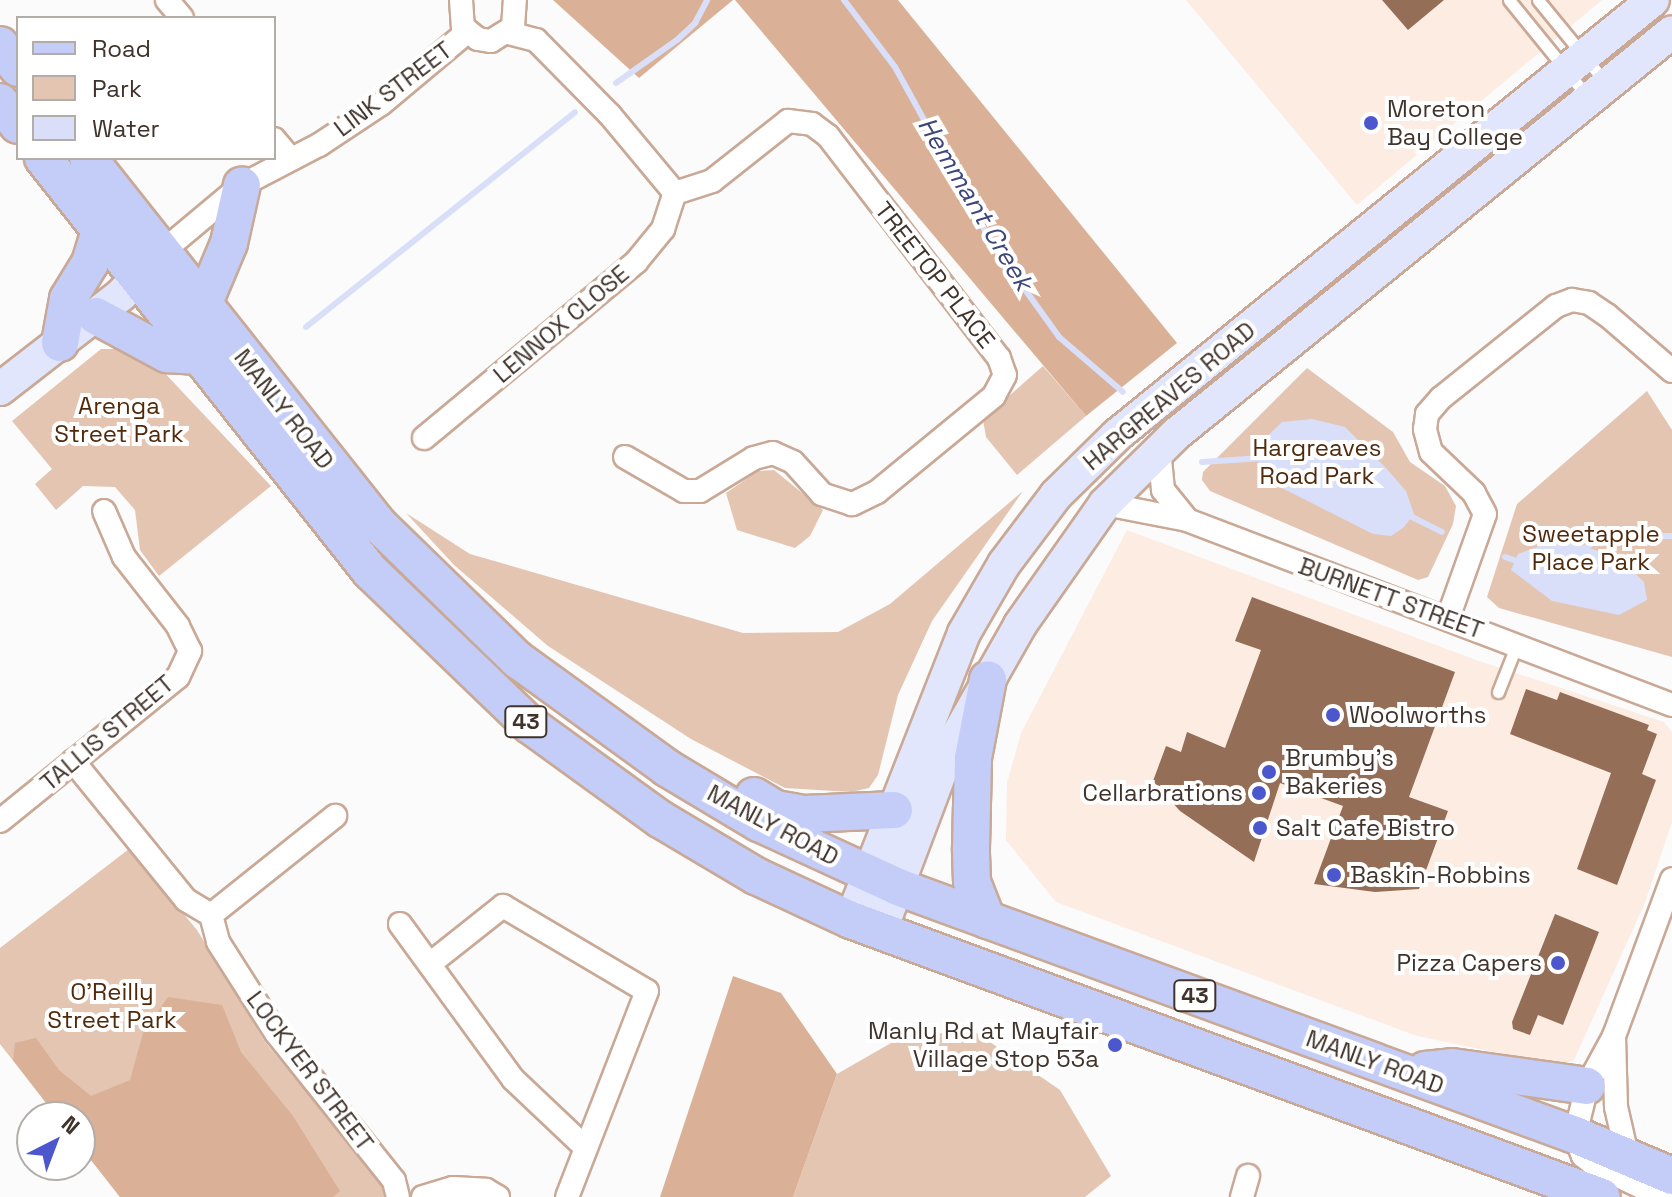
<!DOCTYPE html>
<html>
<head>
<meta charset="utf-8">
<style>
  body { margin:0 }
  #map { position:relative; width:1672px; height:1197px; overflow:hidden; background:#fbfbfb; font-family:"Space Grotesk",sans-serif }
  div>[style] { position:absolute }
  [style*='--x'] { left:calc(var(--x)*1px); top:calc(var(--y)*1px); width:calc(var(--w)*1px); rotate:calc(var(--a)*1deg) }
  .built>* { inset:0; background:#fcece2 }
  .green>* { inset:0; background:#e3c5b2 }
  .forest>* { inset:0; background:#dab197 }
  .water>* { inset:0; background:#d9dff9 }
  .stream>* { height:6px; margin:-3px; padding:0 3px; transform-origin:3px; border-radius:3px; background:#d9dff9 }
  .building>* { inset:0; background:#946e57 }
  .roads { filter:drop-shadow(2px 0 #c9a996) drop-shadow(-2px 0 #c9a996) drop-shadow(0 2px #c9a996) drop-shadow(0 -2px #c9a996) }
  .lane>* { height:11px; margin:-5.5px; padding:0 5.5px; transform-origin:5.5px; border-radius:5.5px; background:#fff }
  .street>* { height:22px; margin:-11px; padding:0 11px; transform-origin:11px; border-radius:11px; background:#fff }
  .secondary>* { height:32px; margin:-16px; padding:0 16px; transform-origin:16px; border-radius:16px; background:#e1e6fc }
  .primary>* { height:36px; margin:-18px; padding:0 18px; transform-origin:18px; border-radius:18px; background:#c4cdf8 }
  .dots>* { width:22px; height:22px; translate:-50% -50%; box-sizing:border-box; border:4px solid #fff; border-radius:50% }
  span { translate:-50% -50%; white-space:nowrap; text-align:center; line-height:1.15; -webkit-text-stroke:8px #fff; paint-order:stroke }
  .shield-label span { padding:2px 6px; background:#fff; border:2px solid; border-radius:6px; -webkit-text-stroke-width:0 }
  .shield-label { font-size:22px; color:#40332b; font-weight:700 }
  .street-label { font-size:24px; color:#40332b }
  .poi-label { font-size:24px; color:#40332b }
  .left { translate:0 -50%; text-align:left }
  .right { translate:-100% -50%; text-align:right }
  .park-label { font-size:24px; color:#512a0c }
  .water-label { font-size:26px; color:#3d467b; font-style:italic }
  .legend { position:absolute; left:16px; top:16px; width:260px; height:144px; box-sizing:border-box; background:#fff; border:2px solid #b3adaa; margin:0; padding:10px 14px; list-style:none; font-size:24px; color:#40332b }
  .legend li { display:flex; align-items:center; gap:16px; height:40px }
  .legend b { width:40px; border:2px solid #b3adaa }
  .north { position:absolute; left:16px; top:1101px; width:80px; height:80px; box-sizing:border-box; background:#fff; border:2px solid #b3adaa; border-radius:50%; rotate:42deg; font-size:22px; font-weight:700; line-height:32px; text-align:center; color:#40332b }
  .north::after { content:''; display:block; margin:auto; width:28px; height:36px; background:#4d57cd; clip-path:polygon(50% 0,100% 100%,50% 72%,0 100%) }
</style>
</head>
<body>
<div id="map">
  <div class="built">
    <div style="clip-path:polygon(1186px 0,1602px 0,1357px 205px)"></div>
    <div style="clip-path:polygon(1127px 530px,1476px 660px,1664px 722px,1672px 732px,1672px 822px,1644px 905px,1574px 1060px,1558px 1065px,1417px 1036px,1056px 902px,1006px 840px,1007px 783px,1021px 733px)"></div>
  </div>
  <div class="green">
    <div style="clip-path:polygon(101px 349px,129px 349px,159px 367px,271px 486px,159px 576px,140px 550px,135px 510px,115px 487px,83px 486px,56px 510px,35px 484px,52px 469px,12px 421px)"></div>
    <div style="clip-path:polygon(1043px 366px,1086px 416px,1017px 475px,986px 437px,983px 419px)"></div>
    <div style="clip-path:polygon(1307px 368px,1393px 432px,1410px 462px,1445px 486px,1456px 506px,1453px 524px,1428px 577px,1418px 580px,1210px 491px,1202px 480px,1203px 472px)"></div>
    <div style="clip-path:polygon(1647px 391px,1672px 430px,1672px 657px,1499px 608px,1487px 597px,1517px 504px)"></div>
    <div style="clip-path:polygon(774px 470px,823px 510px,810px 536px,795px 548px,737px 530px,726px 493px,758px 471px)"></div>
    <div style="clip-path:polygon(1023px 491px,932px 621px,898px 695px,878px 775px,869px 788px,851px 792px,785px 788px,691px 739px,548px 646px,454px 565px,406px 513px,470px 554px,743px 633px,838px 632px,890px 604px)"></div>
    <div style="clip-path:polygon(129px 849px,197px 930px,265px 1042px,383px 1184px,386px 1197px,120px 1197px,80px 1146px,80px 1117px,57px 1117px,0 1044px,0 948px)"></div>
    <div style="clip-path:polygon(971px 1029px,1060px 1090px,1111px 1176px,1085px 1197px,793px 1197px,837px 1074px,898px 1039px)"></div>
  </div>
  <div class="forest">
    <div style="clip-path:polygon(553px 0,733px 0,639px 78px)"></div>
    <div style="clip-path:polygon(735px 0,898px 0,1177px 343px,1086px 416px)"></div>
    <div style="clip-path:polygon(733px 976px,781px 993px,837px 1074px,793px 1197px,660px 1197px)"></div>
    <div style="clip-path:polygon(168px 997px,222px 1005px,241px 1052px,293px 1116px,340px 1191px,333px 1197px,120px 1197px,80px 1146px,80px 1117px,57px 1117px,13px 1060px,15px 1043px,36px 1038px,59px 1070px,91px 1096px,130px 1080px,143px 1033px)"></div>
  </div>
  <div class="water">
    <div style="clip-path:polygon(1312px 419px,1345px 427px,1387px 469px,1406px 491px,1414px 514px,1404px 527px,1391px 536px,1373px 534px,1268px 481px,1253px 450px,1282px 422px)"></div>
    <div style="clip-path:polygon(1548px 543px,1577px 544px,1619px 558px,1644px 582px,1647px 600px,1619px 615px,1552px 601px,1511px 570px,1518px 554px)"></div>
  </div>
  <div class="stream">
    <div style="--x:844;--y:0;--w:84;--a:52.7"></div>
    <div style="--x:895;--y:67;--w:203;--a:61.2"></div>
    <div style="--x:993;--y:245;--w:113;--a:54.3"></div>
    <div style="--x:1059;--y:337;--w:84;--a:40.7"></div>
    <div style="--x:616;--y:83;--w:75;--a:-35.2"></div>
    <div style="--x:677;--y:40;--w:25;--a:-43"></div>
    <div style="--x:695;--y:23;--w:26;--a:-62"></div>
    <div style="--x:306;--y:327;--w:344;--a:-38.6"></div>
    <div style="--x:1202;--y:462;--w:61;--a:-3.8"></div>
    <div style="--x:1406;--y:514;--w:40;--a:26.6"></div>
    <div style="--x:1583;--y:549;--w:24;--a:-30"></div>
    <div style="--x:1604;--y:537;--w:68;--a:-0.8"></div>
    <div style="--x:1505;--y:557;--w:18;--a:19"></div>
  </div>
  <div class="building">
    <div style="clip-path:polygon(1382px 0,1444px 0,1408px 30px)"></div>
    <div style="clip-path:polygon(1252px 597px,1455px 672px,1409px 797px,1448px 811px,1419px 889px,1375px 892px,1314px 884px,1343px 806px,1280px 783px,1254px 862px,1180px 811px,1153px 781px,1166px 746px,1181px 752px,1187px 732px,1225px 748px,1261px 650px,1235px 641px)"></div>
    <div style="clip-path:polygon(1526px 689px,1557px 700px,1560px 692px,1649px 725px,1647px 730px,1657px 734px,1642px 774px,1656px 780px,1617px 885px,1577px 869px,1611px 773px,1510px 734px)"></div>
    <div style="clip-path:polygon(1555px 914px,1599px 932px,1563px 1025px,1538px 1015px,1530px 1035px,1513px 1029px,1512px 1022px)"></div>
  </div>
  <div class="roads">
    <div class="lane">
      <div style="--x:1509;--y:0;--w:124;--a:50.9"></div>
      <div style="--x:1538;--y:0;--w:107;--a:50.7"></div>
      <div style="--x:1498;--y:692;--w:52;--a:-68.4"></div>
    </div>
    <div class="street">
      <div style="--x:167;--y:0;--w:23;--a:50"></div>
      <div style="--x:461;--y:0;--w:27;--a:86"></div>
      <div style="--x:463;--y:27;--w:19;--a:39"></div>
      <div style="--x:478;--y:39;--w:13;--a:9"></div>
      <div style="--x:491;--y:41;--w:26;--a:-32"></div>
      <div style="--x:513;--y:27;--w:27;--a:-86"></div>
      <div style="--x:509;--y:33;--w:28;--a:15"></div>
      <div style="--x:536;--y:40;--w:105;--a:45.4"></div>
      <div style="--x:610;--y:115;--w:102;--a:50.2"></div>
      <div style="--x:675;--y:193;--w:39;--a:-18"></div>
      <div style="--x:712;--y:181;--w:97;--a:-38.3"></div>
      <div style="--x:788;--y:121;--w:24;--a:7"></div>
      <div style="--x:812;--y:124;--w:20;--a:37"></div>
      <div style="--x:828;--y:136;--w:280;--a:52.4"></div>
      <div style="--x:999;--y:358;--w:18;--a:71"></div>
      <div style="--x:1005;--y:375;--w:24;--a:118"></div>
      <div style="--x:994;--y:396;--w:151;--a:140.6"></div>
      <div style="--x:877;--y:492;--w:28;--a:154"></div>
      <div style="--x:852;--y:504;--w:32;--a:-162"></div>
      <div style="--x:822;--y:494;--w:43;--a:-132.2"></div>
      <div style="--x:793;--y:462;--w:22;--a:-156"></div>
      <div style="--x:773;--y:453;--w:20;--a:165"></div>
      <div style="--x:754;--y:458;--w:63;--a:148.6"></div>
      <div style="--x:700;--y:491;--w:16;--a:180"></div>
      <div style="--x:684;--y:491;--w:68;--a:-150"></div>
      <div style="--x:274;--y:139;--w:23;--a:50"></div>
      <div style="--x:162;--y:252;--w:104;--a:-39.9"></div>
      <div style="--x:242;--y:185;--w:87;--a:-27.5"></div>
      <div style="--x:319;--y:145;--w:74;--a:-33.5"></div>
      <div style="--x:381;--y:104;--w:112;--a:-39.9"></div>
      <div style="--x:424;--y:438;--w:276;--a:-39.7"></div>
      <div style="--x:636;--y:262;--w:43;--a:-50.7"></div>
      <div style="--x:663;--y:229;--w:38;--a:-72"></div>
      <div style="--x:1159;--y:449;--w:41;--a:84.4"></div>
      <div style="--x:1163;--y:490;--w:38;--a:51"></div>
      <div style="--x:1105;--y:504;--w:84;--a:11"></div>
      <div style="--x:1187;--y:520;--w:519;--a:20.88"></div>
      <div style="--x:1448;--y:618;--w:110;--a:-70.4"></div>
      <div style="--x:1485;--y:514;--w:24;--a:-118"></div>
      <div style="--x:1474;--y:493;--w:59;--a:-136.4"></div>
      <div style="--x:1431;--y:452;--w:24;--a:-105"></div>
      <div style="--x:1425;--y:429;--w:15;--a:-82"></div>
      <div style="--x:1427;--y:414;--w:21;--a:-49"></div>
      <div style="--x:1441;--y:398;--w:147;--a:-38.7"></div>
      <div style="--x:1556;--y:306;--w:17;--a:-21"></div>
      <div style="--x:1572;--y:300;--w:17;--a:10"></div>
      <div style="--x:1589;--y:303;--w:22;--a:34"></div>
      <div style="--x:1607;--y:315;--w:86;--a:40.7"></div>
      <div style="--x:73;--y:761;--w:179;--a:50.9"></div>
      <div style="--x:186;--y:900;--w:29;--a:31"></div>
      <div style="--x:211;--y:915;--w:28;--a:75"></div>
      <div style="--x:218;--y:942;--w:108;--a:57.5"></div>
      <div style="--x:276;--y:1033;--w:189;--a:51.4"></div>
      <div style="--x:394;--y:1181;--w:16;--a:76"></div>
      <div style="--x:0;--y:821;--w:229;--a:-39"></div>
      <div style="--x:178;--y:677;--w:29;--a:-65"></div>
      <div style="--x:190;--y:651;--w:28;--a:-116"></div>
      <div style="--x:178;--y:626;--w:88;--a:-128"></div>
      <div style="--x:124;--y:557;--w:50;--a:-113.5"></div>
      <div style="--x:211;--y:915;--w:159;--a:-38.6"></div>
      <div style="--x:400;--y:924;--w:192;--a:53.9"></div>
      <div style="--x:513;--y:1079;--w:100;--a:43.4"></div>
      <div style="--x:431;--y:963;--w:92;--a:-38.4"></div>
      <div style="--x:503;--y:906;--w:167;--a:30.6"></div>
      <div style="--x:647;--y:991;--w:221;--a:111.2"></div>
      <div style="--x:1614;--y:1036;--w:71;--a:88.4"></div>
      <div style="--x:1616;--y:1107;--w:49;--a:77.1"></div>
      <div style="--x:423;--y:1197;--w:31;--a:-17"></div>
      <div style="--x:453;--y:1188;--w:33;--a:3"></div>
      <div style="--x:486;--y:1190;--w:14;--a:30"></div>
      <div style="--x:1242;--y:1197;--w:22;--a:-74"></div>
      <div style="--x:1662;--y:1197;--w:76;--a:-154.4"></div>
      <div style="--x:1593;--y:1164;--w:13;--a:-141"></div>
      <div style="--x:1583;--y:1156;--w:22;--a:-111"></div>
      <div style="--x:1575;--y:1135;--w:50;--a:-76.2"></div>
      <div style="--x:1587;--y:1086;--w:57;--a:-61.6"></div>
      <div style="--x:1614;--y:1036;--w:167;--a:-69.7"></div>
    </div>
    <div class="secondary">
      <div style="--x:0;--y:389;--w:153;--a:-37.8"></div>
      <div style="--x:121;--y:295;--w:47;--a:-45.9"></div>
      <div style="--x:851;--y:920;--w:308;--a:-68.5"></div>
      <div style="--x:964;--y:633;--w:80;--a:-59.9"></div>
      <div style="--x:1004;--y:564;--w:86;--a:-53"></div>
      <div style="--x:1056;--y:495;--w:86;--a:-44.5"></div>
      <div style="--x:1117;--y:435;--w:690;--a:-39.06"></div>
      <div style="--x:880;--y:932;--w:192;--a:-69.3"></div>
      <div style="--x:948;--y:752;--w:146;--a:-60.4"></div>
      <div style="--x:1020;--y:625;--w:148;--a:-54.9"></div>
      <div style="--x:1105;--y:504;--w:100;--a:-44.6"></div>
      <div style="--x:1176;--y:434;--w:638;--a:-39.02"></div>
    </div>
    <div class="primary">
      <div style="--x:0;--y:45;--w:29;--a:52"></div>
      <div style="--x:0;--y:102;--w:29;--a:52"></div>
      <div style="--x:43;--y:158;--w:527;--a:51.63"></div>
      <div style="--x:370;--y:571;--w:222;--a:43.9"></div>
      <div style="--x:530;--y:725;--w:160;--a:35.9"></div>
      <div style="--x:660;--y:819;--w:112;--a:30.7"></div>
      <div style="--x:756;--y:876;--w:105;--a:24.9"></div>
      <div style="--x:851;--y:920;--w:800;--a:20.25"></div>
      <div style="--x:88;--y:158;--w:468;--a:51.6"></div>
      <div style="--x:379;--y:525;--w:194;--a:44.2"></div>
      <div style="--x:518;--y:660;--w:184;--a:35.9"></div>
      <div style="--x:667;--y:768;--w:107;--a:30.9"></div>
      <div style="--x:759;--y:823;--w:153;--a:24.7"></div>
      <div style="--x:898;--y:887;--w:721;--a:20.12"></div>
      <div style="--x:1575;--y:1135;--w:105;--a:22.9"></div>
      <div style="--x:203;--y:305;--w:67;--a:-67.2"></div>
      <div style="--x:229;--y:243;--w:59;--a:-77.4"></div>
      <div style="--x:96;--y:316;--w:81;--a:28.2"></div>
      <div style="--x:167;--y:354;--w:31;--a:4"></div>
      <div style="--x:60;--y:343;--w:45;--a:-79.7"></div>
      <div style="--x:68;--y:299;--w:42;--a:-58.6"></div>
      <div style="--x:90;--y:263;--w:34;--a:-73"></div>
      <div style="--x:754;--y:796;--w:26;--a:31"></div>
      <div style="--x:776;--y:809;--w:28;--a:10"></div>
      <div style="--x:804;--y:814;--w:90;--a:-2.5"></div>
      <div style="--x:987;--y:920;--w:41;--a:-111.5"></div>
      <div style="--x:972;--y:882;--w:34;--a:-92"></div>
      <div style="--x:971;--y:848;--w:90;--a:-88.7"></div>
      <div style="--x:973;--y:758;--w:80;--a:-79.2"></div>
      <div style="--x:1425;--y:1070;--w:27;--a:-6"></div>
      <div style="--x:1452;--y:1067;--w:136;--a:8"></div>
    </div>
  </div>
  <div class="dots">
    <div style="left:1371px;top:123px;background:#4d57cd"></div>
    <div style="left:1333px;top:715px;background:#4d57cd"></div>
    <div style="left:1269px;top:772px;background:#4d57cd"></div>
    <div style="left:1259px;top:793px;background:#4d57cd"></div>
    <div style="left:1260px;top:828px;background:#4d57cd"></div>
    <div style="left:1334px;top:875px;background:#4d57cd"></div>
    <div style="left:1558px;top:963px;background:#4d57cd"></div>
    <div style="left:1115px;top:1045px;background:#4d57cd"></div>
  </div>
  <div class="shield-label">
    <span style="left:526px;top:722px">43</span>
    <span style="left:1195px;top:996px">43</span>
  </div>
  <div class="street-label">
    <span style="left:393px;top:89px;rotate:-37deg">LINK STREET</span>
    <span style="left:935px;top:275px;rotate:52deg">TREETOP PLACE</span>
    <span style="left:561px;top:324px;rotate:-40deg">LENNOX CLOSE</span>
    <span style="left:1169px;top:396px;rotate:-40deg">HARGREAVES ROAD</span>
    <span style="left:284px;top:409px;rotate:52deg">MANLY ROAD</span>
    <span style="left:1391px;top:598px;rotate:20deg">BURNETT STREET</span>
    <span style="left:107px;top:733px;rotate:-40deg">TALLIS STREET</span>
    <span style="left:773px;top:825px;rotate:28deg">MANLY ROAD</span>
    <span style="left:1375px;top:1062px;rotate:20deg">MANLY ROAD</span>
    <span style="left:310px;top:1071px;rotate:53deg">LOCKYER STREET</span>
  </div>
  <div class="poi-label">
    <span class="left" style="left:1387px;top:123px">Moreton<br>Bay College</span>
    <span class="left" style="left:1349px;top:715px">Woolworths</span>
    <span class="left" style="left:1285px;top:772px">Brumby's<br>Bakeries</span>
    <span class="right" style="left:1243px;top:793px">Cellarbrations</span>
    <span class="left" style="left:1276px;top:828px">Salt Cafe Bistro</span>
    <span class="left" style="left:1350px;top:875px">Baskin-Robbins</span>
    <span class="right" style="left:1542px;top:963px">Pizza Capers</span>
    <span class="right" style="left:1099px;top:1045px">Manly Rd at Mayfair<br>Village Stop 53a</span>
  </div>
  <div class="park-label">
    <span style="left:119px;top:420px">Arenga<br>Street Park</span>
    <span style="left:1317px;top:462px">Hargreaves<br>Road Park</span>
    <span style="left:1591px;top:548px">Sweetapple<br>Place Park</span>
    <span style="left:112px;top:1006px">O'Reilly<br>Street Park</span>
  </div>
  <div class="water-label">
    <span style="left:975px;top:204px;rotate:59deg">Hemmant Creek</span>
  </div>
  <ul class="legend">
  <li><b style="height:10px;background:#c4cdf8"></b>Road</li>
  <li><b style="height:22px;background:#e3c5b2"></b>Park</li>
  <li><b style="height:22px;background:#d9dff9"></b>Water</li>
  </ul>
  <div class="north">N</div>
</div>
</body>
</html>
